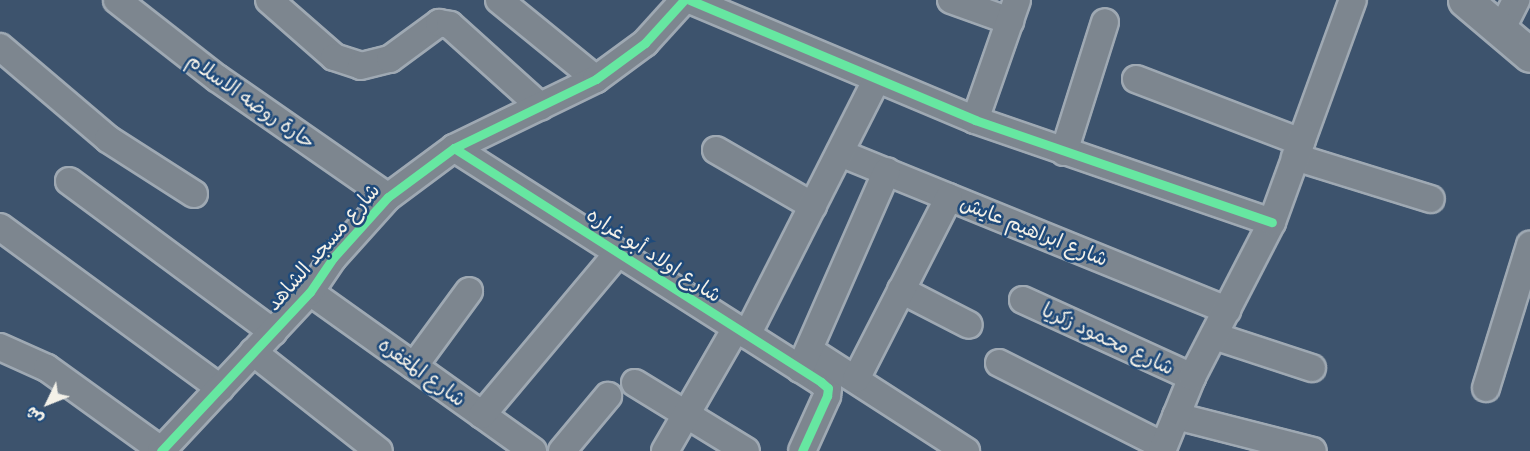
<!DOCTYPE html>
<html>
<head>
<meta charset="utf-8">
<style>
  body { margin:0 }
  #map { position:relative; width:1530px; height:451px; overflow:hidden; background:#3d536d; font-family:Sriracha,"Playpen Sans Arabic",sans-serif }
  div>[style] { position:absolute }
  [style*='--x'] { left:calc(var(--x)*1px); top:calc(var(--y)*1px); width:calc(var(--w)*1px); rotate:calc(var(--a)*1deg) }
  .roads { filter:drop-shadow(2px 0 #9fa9b3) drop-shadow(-2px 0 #9fa9b3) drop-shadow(0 2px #9fa9b3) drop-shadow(0 -2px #9fa9b3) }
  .minor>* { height:26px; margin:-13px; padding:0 13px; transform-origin:13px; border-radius:13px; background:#7d868f }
  .tertiary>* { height:33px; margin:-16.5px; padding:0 16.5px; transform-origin:16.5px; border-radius:16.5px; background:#7d868f }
  .cycleway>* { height:9px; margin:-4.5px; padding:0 4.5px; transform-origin:4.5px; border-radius:4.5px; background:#66e7a1 }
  span { translate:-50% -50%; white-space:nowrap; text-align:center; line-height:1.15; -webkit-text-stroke:5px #1f4a7a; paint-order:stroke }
  .street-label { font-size:20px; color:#f4f1e8 }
  .north { position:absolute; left:18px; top:373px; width:60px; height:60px; -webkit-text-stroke:4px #1f4a7a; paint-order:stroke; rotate:227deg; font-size:16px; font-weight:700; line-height:24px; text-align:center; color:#f4f1e8 }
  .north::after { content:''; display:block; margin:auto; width:21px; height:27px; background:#f4f1e8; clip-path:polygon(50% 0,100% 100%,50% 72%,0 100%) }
</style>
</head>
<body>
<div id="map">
  <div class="roads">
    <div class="minor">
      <div style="--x:117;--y:0;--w:127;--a:38"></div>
      <div style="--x:217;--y:78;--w:208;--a:34.8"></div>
      <div style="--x:269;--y:0;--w:86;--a:41.2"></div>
      <div style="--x:334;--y:57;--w:28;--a:18"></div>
      <div style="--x:361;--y:66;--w:30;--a:-14"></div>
      <div style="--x:390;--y:59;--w:61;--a:-36.3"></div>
      <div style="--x:439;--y:23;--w:11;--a:10"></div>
      <div style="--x:450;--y:25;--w:122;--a:42"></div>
      <div style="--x:499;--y:0;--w:125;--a:39.2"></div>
      <div style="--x:690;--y:0;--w:309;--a:22.8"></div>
      <div style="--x:975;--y:120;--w:314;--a:19"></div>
      <div style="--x:951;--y:0;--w:63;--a:19.6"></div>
      <div style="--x:1501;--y:30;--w:34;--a:-63"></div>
      <div style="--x:0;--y:47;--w:142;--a:40.4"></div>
      <div style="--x:108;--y:139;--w:102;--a:32.6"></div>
      <div style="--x:1136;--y:79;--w:177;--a:20.9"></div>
      <div style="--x:975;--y:120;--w:127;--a:-70.7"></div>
      <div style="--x:454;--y:148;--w:435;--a:32.5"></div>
      <div style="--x:821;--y:382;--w:9;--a:41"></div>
      <div style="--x:828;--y:388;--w:8;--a:97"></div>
      <div style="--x:827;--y:396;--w:60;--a:114.4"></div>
      <div style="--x:716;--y:150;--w:112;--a:30"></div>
      <div style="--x:1064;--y:152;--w:136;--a:-72.5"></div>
      <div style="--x:840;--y:153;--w:418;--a:22.1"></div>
      <div style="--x:1295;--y:157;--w:142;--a:17.2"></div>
      <div style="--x:69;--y:181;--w:254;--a:36.5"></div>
      <div style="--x:0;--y:227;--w:273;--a:36.2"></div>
      <div style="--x:901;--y:290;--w:76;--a:27.2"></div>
      <div style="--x:310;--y:292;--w:274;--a:35.5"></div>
      <div style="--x:1023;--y:300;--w:186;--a:24.5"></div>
      <div style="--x:747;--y:335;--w:285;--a:-63.1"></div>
      <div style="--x:1214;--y:336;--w:103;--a:18.1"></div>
      <div style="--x:0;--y:347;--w:51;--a:24.1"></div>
      <div style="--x:47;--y:368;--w:142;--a:35.8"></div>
      <div style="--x:809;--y:350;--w:187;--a:32.8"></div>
      <div style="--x:253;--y:352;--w:160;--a:38.2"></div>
      <div style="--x:999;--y:363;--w:184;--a:26.8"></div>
      <div style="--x:414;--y:366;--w:93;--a:-53.7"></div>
      <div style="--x:800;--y:369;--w:216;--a:-66.3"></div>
      <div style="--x:856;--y:379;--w:204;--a:-62.9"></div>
      <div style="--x:635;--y:383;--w:130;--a:31.5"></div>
      <div style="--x:1486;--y:388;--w:150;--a:-72.9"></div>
      <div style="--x:482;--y:415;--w:212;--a:-50"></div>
      <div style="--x:1176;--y:416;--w:141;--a:14.3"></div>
      <div style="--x:161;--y:451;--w:218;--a:-46.9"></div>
      <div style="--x:310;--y:292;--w:41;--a:-55.9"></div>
      <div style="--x:333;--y:258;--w:82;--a:-48"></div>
      <div style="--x:388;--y:197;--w:82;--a:-36.6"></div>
      <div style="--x:454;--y:148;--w:158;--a:-25.9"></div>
      <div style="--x:596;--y:79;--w:61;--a:-36.3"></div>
      <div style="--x:645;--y:43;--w:58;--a:-47.8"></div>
      <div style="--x:562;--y:451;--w:72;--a:-50.1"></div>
      <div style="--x:665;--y:451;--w:142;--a:-60"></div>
      <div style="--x:1162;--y:451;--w:80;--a:-67.9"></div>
      <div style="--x:1192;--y:377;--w:174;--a:-62.7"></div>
      <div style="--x:1272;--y:222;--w:236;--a:-70"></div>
    </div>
    <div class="tertiary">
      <div style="--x:1465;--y:0;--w:85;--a:40.2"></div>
    </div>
  </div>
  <div class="cycleway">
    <div style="--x:690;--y:0;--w:309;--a:22.8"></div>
    <div style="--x:975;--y:120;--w:314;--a:19"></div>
    <div style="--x:454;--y:148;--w:435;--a:32.5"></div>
    <div style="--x:821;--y:382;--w:9;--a:41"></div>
    <div style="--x:828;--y:388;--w:8;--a:97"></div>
    <div style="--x:827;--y:396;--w:60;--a:114.4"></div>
    <div style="--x:161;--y:451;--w:218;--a:-46.9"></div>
    <div style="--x:310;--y:292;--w:41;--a:-55.9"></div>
    <div style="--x:333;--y:258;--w:82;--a:-48"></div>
    <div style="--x:388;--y:197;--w:82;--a:-36.6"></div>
    <div style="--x:454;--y:148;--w:158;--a:-25.9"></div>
    <div style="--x:596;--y:79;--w:61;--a:-36.3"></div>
    <div style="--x:645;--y:43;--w:58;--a:-47.8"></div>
  </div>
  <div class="street-label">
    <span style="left:251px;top:101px;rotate:35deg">حارة روضه الاسلام</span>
    <span style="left:1034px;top:231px;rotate:22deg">شارع ابراهيم عايش</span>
    <span style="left:323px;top:247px;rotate:-49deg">شارع مسجد الشاهد</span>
    <span style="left:654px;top:255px;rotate:33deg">شارع اولاد أبو غراره</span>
    <span style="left:1108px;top:339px;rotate:25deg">شارع محمود زكريا</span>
    <span style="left:422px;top:372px;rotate:36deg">شارع المغفره</span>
  </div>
  <div class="north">ش</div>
</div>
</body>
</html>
